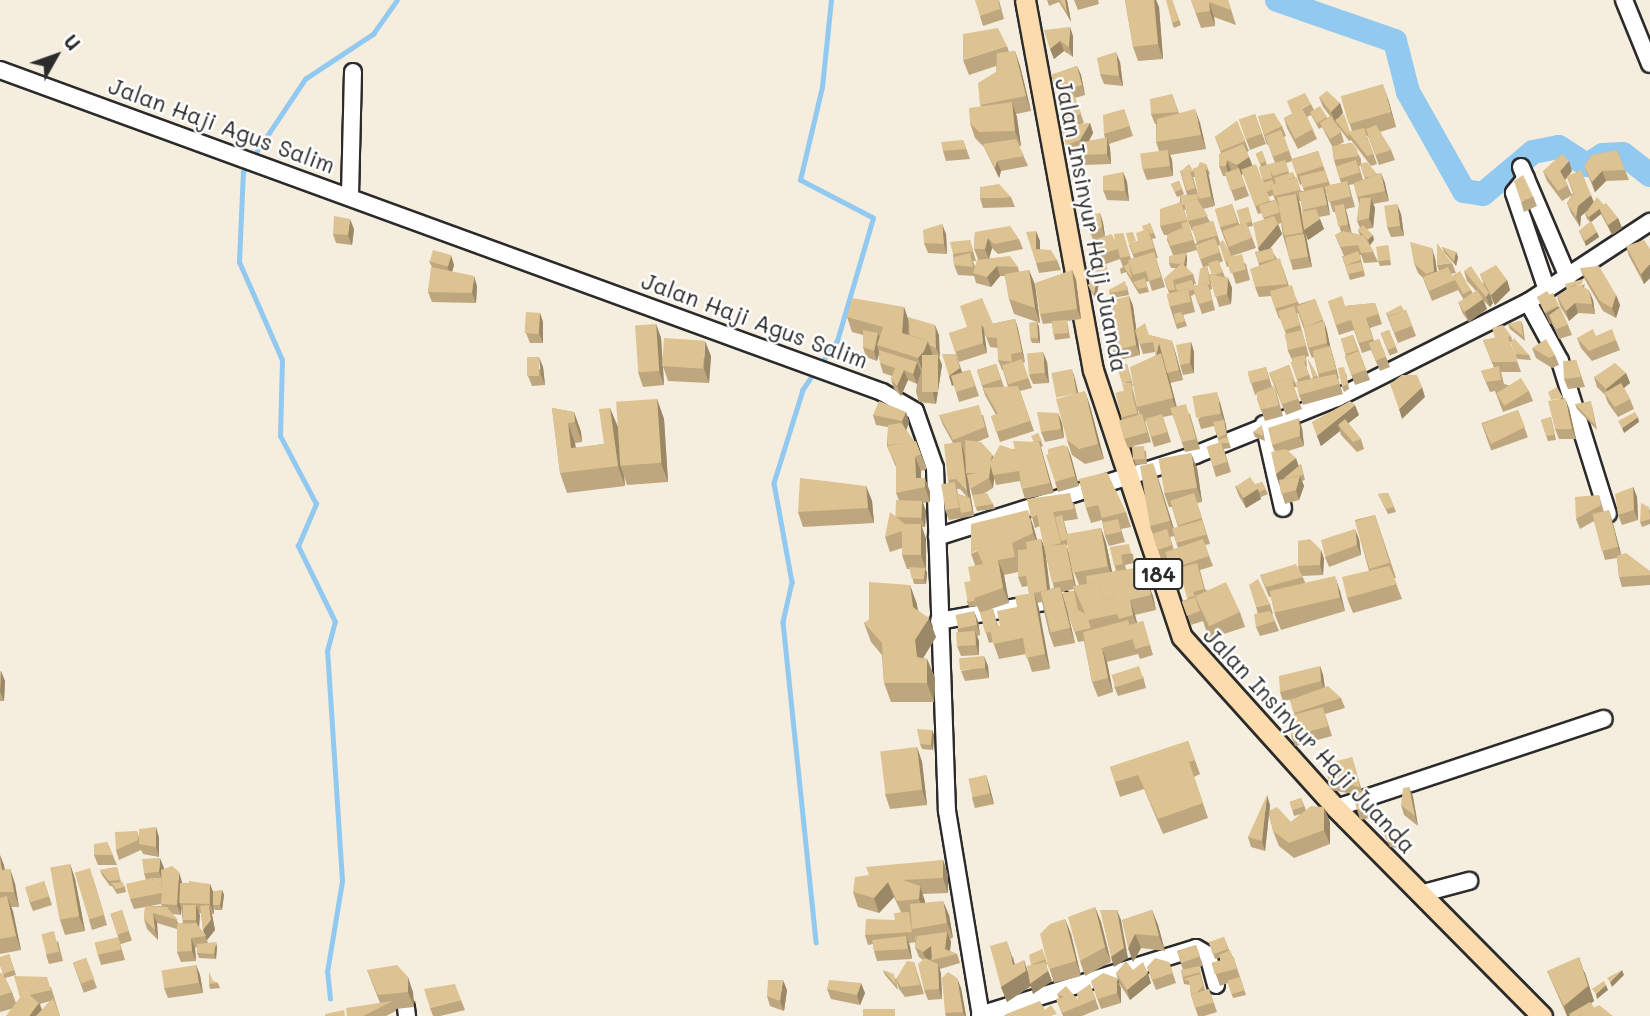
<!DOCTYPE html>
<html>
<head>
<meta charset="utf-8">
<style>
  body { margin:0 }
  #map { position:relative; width:1650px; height:1016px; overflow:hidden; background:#f5edde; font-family:Mali,sans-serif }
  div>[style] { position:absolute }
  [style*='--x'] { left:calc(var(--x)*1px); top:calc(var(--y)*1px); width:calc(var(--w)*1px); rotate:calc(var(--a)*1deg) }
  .stream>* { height:4.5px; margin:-2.25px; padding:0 2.25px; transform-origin:2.25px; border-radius:2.25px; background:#91c9f0 }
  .river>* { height:24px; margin:-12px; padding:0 12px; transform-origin:12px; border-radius:12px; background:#91c9f0 }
  .roads { filter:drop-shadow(2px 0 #2b2b2b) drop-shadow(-2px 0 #2b2b2b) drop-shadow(0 2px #2b2b2b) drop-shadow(0 -2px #2b2b2b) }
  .minor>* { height:16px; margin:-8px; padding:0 8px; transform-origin:8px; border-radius:8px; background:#fff }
  .major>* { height:19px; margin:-9.5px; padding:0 9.5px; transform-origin:9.5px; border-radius:9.5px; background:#fcdcac }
  .wall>* { inset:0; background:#bea77e; transform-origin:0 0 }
  .shaded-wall>* { inset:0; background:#9b8866 }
  .building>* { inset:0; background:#ddc292; transform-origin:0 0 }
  span { translate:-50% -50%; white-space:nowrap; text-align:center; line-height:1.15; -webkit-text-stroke:5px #fff; paint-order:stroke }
  .shield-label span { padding:2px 5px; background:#fff; border:2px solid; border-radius:5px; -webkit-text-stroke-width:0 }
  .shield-label { font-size:21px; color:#2b2b2b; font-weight:700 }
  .street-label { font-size:23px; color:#2b2b2b }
  .north { position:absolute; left:21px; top:21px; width:70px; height:70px; -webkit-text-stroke:5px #fff; paint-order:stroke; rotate:50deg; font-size:19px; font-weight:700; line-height:28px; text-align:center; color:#2b2b2b }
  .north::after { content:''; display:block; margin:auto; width:24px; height:32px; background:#2b2b2b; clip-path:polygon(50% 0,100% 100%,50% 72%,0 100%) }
</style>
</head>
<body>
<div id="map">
  <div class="stream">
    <div style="--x:820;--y:365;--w:29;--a:-55"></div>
    <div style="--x:837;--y:341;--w:128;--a:-73.7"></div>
    <div style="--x:873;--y:218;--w:82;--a:-152.5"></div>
    <div style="--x:800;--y:180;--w:96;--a:-76.7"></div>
    <div style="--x:822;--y:87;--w:87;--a:-84.1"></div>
    <div style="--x:815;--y:372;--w:22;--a:124"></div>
    <div style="--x:803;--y:390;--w:97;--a:107.3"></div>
    <div style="--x:774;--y:483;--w:101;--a:79.7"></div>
    <div style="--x:792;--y:582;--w:41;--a:102.7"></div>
    <div style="--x:783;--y:622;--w:322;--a:84.1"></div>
    <div style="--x:330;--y:999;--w:27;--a:-96"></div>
    <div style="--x:327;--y:972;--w:92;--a:-80.6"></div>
    <div style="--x:342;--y:881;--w:230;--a:-93.7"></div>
    <div style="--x:327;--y:651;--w:30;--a:-75"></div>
    <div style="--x:335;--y:622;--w:85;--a:-116"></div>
    <div style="--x:298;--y:546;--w:46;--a:-66.8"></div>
    <div style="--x:316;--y:504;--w:77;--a:-117.9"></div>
    <div style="--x:280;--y:436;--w:76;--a:-88.5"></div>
    <div style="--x:282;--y:360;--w:107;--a:-113.7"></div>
    <div style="--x:239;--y:262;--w:90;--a:-87.5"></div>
    <div style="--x:243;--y:172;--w:112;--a:-56.3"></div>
    <div style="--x:305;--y:79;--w:82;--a:-33.5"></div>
    <div style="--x:373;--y:34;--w:42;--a:-54.8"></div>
  </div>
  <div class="river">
    <div style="--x:1277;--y:0;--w:125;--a:19.2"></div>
    <div style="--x:1395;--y:41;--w:53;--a:75.7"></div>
    <div style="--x:1408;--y:92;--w:114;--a:60.5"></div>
    <div style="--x:1464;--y:191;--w:19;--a:9"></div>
    <div style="--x:1483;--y:194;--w:65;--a:-40"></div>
    <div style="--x:1533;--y:152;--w:26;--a:-11"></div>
    <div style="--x:1559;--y:147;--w:33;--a:33"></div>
    <div style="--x:1587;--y:165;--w:19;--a:-32"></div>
    <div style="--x:1603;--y:155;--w:20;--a:-3"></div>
    <div style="--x:1623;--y:154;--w:34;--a:38"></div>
  </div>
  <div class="roads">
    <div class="minor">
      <div style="--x:1624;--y:0;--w:69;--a:67.9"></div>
      <div style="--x:0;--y:70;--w:939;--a:20.06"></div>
      <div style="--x:882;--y:392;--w:38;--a:30"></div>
      <div style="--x:915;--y:411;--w:60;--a:70.7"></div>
      <div style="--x:935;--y:468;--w:343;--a:88"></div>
      <div style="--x:947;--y:811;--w:208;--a:80.6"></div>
      <div style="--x:1521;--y:167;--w:120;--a:66.9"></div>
      <div style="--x:1526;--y:178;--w:19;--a:129"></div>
      <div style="--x:1514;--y:193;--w:102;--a:71.2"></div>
      <div style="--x:350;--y:195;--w:123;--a:-88.6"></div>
      <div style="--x:1528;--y:302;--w:67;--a:61.5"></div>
      <div style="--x:1560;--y:361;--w:160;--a:72.6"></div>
      <div style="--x:1264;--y:424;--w:86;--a:77.3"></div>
      <div style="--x:937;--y:537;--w:271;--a:-17.6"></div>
      <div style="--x:1195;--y:455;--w:153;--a:-21.9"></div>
      <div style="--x:1337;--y:398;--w:214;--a:-26.7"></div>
      <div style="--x:1528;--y:302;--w:146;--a:-33.3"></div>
      <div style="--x:939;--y:621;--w:124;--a:-10.2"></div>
      <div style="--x:1336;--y:808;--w:282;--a:-18.4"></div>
      <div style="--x:1420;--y:894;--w:51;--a:-14.9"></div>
      <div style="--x:406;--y:1008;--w:8;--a:83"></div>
      <div style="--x:980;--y:1015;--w:226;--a:-17.2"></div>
      <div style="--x:1196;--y:948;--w:14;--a:30"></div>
      <div style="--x:1208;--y:955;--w:31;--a:75"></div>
    </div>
    <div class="major">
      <div style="--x:1025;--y:0;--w:376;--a:79.6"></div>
      <div style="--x:1093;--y:370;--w:281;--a:71.6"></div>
      <div style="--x:1182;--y:637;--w:230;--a:48"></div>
      <div style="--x:1336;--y:808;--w:293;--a:45.3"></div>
    </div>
  </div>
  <div class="wall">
    <div style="clip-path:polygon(999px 0,1004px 19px,983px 26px,980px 16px)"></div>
    <div style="clip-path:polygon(1047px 0,1067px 0,1071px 22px,1059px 2px,1049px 6px)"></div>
    <div style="clip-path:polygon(1074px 0,1098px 0,1099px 4px,1078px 10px)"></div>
    <div style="clip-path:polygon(1125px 0,1156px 0,1159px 7px,1163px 59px,1138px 61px,1133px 47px)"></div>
    <div style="clip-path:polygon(1172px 0,1181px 25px,1174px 28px,1172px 23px)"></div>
    <div style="clip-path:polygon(1191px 0,1228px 0,1236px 25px,1214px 17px,1215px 26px,1201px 28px)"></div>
    <div style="clip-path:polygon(1044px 30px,1073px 36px,1073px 57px,1064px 51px,1054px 59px)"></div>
    <div style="clip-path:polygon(1007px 46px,1009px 52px,1015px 51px,1020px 66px,1031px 111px,1016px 114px,1021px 146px,1019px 146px,1028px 166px,1001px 171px,999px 178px,984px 147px,975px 138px,970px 123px,981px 106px,980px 105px,996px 72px,996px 66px,969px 75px,963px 60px)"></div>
    <div style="clip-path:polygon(1120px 62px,1123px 86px,1104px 84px,1100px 74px)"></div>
    <div style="clip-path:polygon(1077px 66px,1081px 75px,1085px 95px,1075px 98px,1084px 123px,1077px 125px,1090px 123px,1093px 133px,1089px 141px,1105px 138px,1104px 134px,1124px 109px,1133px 136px,1109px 144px,1110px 148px,1111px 164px,1084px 165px,1080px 155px,1081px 151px,1069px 155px,1066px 145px,1066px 126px,1056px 100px,1061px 98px,1051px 75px)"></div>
    <div style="clip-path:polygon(1172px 94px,1179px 113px,1200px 123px,1206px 149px,1170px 155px,1172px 160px,1173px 176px,1147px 180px,1143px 170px,1159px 151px,1156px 142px,1156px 124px,1155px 124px,1151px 114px)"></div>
    <div style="clip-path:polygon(evenodd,1319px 97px,1340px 103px,1343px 113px,1339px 117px,1350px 132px,1352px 131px,1342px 100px,1388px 99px,1396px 127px,1380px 132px,1391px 150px,1395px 160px,1379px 165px,1368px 136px,1367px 136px,1377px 164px,1371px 166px,1351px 140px,1349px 141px,1337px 125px,1335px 121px,1341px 132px,1344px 142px,1338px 145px,1352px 143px,1361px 159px,1361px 163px,1377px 174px,1381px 173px,1389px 201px,1373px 204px,1375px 208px,1373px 228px,1367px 229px,1374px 240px,1370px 245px,1378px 262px,1364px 263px,1361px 255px,1360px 255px,1365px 276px,1350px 280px,1342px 256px,1344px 256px,1335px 235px,1341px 232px,1335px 212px,1333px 212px,1327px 193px,1326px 194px,1330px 215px,1319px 217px,1324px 229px,1308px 240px,1301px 201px,1299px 201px,1312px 267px,1293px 270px,1283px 236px,1281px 223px,1278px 224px,1282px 234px,1270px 248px,1283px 268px,1289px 286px,1299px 304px,1315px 299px,1327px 331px,1330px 346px,1333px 356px,1339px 379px,1338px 379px,1343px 394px,1303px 405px,1299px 395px,1298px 382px,1291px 362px,1293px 362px,1288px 351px,1286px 334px,1280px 318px,1279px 319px,1271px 296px,1259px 297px,1255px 287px,1259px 265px,1255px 252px,1260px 251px,1258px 248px,1264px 219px,1262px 213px,1258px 214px,1243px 173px,1241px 174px,1249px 196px,1235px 201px,1226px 176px,1223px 176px,1219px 166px,1221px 153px,1215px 137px,1237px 121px,1249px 151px,1247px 152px,1252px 165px,1265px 188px,1259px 167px,1261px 166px,1256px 154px,1262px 151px,1267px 165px,1275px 163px,1268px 144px,1267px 145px,1258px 116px,1282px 126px,1286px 136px,1284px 137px,1292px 159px,1318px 151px,1330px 185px,1341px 183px,1334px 160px,1332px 146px,1322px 127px,1319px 129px,1311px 115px,1307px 117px,1317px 139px,1298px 149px,1287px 128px,1284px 118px,1311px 104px,1314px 110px,1328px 118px,1330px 116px,1323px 107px,1319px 97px,1292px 161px,1300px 185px,1302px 184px,1304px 191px,1301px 191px,1295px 177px,1289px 173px,1286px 163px,1292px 161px,1319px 97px,1359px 166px,1361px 166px,1365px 179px,1363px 180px,1359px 166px,1319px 97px,1354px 184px,1359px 204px,1357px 221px,1360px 228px,1358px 230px,1360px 235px,1351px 233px,1346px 209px,1355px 207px,1349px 185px,1354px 184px,1319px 97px,1265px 188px,1269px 197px,1273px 195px,1275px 200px,1270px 201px,1265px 188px,1319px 97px,1297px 313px,1298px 313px,1304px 329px,1308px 348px,1312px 358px,1314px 357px,1319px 377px,1318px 377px,1308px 359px,1313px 378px,1311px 379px,1306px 367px,1307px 367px,1306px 357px,1309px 356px,1297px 313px)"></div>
    <div style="left:1255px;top:114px;width:32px;height:17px;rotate:70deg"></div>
    <div style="clip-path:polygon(963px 140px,970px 159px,946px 161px,943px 151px)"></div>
    <div style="clip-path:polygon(1617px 150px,1629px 180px,1606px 181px,1595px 192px,1584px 166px)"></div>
    <div style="clip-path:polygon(evenodd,1206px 164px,1210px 174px,1208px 175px,1215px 206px,1203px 209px,1210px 222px,1213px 221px,1220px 243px,1230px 254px,1220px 227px,1232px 204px,1239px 224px,1240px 224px,1248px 207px,1253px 226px,1248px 227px,1256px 248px,1232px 256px,1246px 264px,1250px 280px,1236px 284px,1230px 266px,1227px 267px,1220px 245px,1218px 246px,1223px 261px,1219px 263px,1225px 277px,1228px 278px,1232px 288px,1231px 304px,1219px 307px,1210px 275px,1212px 289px,1210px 290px,1215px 310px,1202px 314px,1195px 294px,1191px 296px,1195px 312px,1183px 315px,1187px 326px,1177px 329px,1170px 307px,1169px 293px,1164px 279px,1176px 268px,1171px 268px,1169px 263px,1173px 255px,1167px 240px,1168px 235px,1164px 235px,1160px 226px,1180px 202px,1180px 196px,1177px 197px,1171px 184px,1179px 181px,1184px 194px,1180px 196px,1187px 195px,1180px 171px,1193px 170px,1206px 164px,1193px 177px,1195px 177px,1199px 196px,1198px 194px,1193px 177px,1206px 164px,1184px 210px,1186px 210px,1188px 221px,1192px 231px,1193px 230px,1197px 243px,1195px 244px,1184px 210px,1206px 164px,1197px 250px,1203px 267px,1198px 285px,1194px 286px,1194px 284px,1196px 284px,1193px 274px,1186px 268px,1187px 258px,1186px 253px,1197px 250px,1206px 164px,1207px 266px,1209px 266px,1212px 274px,1209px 274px,1207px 266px)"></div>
    <div style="clip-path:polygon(1543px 171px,1572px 171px,1569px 175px,1594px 202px,1604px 205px,1618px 218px,1622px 228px,1612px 235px,1601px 214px,1591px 222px,1599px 237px,1586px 246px,1579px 231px,1590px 222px,1587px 219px,1585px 214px,1588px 210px,1581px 216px,1580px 227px,1571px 213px,1567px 203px,1573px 193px,1567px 177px,1565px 180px,1572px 195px,1562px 201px,1547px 181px)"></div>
    <div style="clip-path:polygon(1123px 172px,1127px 182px,1129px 201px,1107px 200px,1103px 190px)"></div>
    <div style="clip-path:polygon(1533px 196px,1537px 206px,1524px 212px,1521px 202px)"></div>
    <div style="clip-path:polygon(1011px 197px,1015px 207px,983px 208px,980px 198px)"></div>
    <div style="clip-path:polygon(1100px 213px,1103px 223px,1105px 236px,1115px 240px,1123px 233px,1131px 259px,1134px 258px,1129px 245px,1138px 241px,1150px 223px,1156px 238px,1152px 239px,1158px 258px,1156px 258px,1165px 287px,1152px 291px,1149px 281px,1146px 282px,1149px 292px,1139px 294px,1126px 272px,1121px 274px,1120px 269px,1123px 267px,1120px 259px,1106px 264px,1109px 277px,1099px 280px,1099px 282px,1096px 299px,1090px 290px,1088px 285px,1094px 280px,1089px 266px,1098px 263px,1090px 241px,1093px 240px,1085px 218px)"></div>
    <div style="clip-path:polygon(1401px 214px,1404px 236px,1391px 237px,1387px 227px)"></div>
    <div style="clip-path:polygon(354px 229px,352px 245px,336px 243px,333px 234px)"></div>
    <div style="clip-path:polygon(975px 232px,1019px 239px,1023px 249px,998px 254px,992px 248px,989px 258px,1018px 267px,1019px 272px,1029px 270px,1035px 285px,1040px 323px,1014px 314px,1009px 299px,1005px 276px,1000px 276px,991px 287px,976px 283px,974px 276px,958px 275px,954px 265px,953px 254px,970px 240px,976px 261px,973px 261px,975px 267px,978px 259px,974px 249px)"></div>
    <div style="clip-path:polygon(946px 234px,947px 254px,928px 253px,924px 243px)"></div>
    <div style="clip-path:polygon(1040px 241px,1040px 249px,1057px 260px,1061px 270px,1039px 273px,1036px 263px)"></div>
    <div style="clip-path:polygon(1388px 245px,1391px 265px,1380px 266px,1378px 261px)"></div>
    <div style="clip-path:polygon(1626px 246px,1650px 249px,1650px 278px,1644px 284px,1629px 256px)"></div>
    <div style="clip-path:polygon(1442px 247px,1456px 252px,1458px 257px,1456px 266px,1444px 252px)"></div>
    <div style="clip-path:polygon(1435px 258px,1437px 271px,1439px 271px,1437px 265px,1452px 263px,1456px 273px,1451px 274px,1452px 276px,1471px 290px,1473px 294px,1476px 291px,1467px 281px,1464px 271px,1484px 284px,1480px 274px,1507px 280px,1510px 290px,1495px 305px,1490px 296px,1493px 303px,1490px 307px,1483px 300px,1487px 309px,1469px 322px,1463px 314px,1459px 304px,1464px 300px,1458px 290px,1432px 301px,1423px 278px,1418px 273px,1414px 263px)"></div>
    <div style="clip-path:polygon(429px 261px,454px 265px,452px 272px,477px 286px,476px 303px,432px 302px,428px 292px,432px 267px)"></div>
    <div style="clip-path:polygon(1580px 268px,1616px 295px,1620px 305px,1616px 318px,1603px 311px,1584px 278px)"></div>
    <div style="clip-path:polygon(1072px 270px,1076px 280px,1081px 319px,1067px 321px,1070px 338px,1055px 340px,1054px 335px,1052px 323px,1043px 324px,1040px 314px)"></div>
    <div style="clip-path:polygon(1585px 284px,1584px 287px,1593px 300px,1595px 314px,1578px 313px,1569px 321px,1560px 306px,1557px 296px)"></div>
    <div style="clip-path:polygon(1127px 286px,1129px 295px,1113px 298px,1110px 295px,1109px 290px)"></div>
    <div style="clip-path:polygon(1129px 296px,1133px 306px,1136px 329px,1149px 335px,1172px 341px,1183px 380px,1170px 383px,1170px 381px,1177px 407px,1190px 414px,1200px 449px,1185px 452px,1173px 415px,1163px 417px,1171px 442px,1154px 447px,1146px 421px,1145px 421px,1151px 442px,1133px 446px,1146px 451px,1147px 464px,1135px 465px,1134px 460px,1132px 447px,1128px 448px,1124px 438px,1121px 416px,1127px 364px,1133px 386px,1132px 386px,1139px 415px,1140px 415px,1137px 407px,1156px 356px,1155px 352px,1143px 354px,1138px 339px,1140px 355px,1116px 361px,1113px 351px)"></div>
    <div style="clip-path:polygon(1537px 297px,1559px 308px,1568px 325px,1572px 335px,1559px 339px,1552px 323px,1550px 324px)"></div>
    <div style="clip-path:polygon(1328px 301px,1345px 306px,1375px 303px,1382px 324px,1370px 328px,1374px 341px,1379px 339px,1390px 367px,1380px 371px,1371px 350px,1362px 353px,1354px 330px,1339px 335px)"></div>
    <div style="clip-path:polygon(904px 307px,908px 319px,939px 335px,939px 357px,942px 365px,936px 404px,919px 402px,916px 392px,917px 384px,908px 380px,901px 396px,894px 389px,891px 379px,892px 376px,883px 373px,880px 363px,879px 354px,877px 361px,866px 357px,863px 347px,863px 335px,852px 332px,847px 317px)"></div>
    <div style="clip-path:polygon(1406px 310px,1416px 336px,1398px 343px,1386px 313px)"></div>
    <div style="clip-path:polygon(540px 313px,543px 322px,543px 343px,530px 343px,526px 333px)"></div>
    <div style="clip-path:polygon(1015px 319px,1018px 329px,1025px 362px,1023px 363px,1032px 388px,1020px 391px,1034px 431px,1000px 442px,991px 416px,996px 415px,985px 395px,977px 370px,996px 364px,1004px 387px,1008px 387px,1003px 370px,1002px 370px,998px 360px,998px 348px,990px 347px,984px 331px,987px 353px,959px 362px,949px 333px)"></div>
    <div style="clip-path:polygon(1521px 321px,1523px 326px,1525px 341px,1510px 329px,1508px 324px)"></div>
    <div style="clip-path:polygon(1037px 322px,1039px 327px,1040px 343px,1032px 343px,1030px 338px)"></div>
    <div style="clip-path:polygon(656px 324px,661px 338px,663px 366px,711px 356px,709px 383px,668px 381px,663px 366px,664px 385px,643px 387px,638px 372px)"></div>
    <div style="left:1389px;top:330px;width:24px;height:9px;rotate:68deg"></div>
    <div style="clip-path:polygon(1353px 335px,1370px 380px,1355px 385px,1345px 357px,1346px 356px,1341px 339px)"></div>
    <div style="clip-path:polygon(1511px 336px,1512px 340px,1529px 355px,1531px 360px,1517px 359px,1511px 342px,1510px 342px,1521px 372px,1501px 372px,1504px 384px,1529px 391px,1533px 401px,1503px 412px,1495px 391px,1490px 392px,1481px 371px,1494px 368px,1483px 340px)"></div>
    <div style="clip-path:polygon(1596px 336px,1616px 340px,1620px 350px,1592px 361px,1581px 348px,1577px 338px)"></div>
    <div style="clip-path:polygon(1191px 342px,1194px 352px,1194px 373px,1183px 375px,1180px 365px)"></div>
    <div style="clip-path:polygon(1532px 348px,1555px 355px,1559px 365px,1552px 368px,1536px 358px)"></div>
    <div style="clip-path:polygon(1576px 360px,1585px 387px,1568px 389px,1564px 379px)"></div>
    <div style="clip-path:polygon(1047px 362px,1049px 383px,1033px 384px,1029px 375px)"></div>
    <div style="clip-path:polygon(1289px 365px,1297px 387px,1294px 387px,1302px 409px,1286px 415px,1269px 373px)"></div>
    <div style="clip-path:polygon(543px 367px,545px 385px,532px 386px,528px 376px)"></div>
    <div style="clip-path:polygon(1266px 367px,1272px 387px,1276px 391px,1283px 416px,1265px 421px,1257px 399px,1257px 394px,1255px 395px,1248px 373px)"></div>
    <div style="clip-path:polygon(970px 370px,979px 396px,959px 402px,954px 385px,952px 386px,962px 372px)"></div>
    <div style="clip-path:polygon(1346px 372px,1349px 389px,1344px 392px,1342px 387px)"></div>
    <div style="clip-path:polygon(1626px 373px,1630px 383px,1624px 388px,1630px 399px,1634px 409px,1618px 417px,1608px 403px,1605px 395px,1597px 387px,1594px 377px)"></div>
    <div style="clip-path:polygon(1075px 379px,1078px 393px,1090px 406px,1104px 459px,1085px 464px,1072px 455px,1067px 440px)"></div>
    <div style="clip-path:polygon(657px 399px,664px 419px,668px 482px,627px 485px,624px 476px,625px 486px,567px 493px,560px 473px,552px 408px,574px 412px,581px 432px,582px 442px,575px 443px,576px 448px,604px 444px,610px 408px,617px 427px)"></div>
    <div style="clip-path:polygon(1220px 402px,1226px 425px,1227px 437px,1231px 448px,1224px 449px,1231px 472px,1216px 477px,1207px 447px,1219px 443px,1214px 426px,1201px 429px,1198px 419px)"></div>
    <div style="clip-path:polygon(1575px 404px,1592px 406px,1597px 430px,1577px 409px)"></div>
    <div style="clip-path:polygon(1569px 408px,1576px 439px,1559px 439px,1555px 429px)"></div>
    <div style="left:1518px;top:410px;width:29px;height:39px;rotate:70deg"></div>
    <div style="clip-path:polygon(906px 412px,909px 422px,906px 430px,921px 454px,927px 469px,921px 471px,921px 478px,925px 478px,930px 492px,930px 502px,923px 503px,926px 511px,925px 527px,922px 527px,926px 539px,926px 569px,925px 569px,927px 573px,926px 584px,914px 584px,910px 569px,907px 569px,902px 555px,902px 548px,890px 552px,885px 537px,896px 516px,899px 500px,896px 493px,896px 467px,887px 446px,888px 427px,876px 425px,873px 415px)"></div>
    <div style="clip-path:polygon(1058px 413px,1062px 423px,1064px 438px,1045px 442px,1041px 432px)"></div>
    <div style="clip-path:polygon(evenodd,939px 415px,983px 415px,989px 437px,977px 442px,993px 457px,1033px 442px,1038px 433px,1043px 446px,1041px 447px,1054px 493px,1025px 499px,1022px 489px,1020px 481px,996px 485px,994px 478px,993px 488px,983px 494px,993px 504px,995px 509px,977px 511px,968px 480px,974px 516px,949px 520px,945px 510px,953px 443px,943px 425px,939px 415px,957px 489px,960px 489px,967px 497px,958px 494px,957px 489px)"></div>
    <div style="clip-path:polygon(1359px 415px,1348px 423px,1361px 439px,1364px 449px,1357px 452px,1341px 435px,1340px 431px,1321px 446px,1312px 422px)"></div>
    <div style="clip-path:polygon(1551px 417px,1556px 440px,1548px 441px,1541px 420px)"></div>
    <div style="clip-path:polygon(1302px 428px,1304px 446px,1288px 451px,1299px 466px,1301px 464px,1305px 480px,1302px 481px,1304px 486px,1299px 500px,1285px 504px,1276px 474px,1275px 452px,1272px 445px)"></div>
    <div style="clip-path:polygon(1263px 430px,1265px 441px,1255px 437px,1253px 432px)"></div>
    <div style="clip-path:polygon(1067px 446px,1079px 486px,1058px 492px,1055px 482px,1066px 447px)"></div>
    <div style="clip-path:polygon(evenodd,1197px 468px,1202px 502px,1197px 503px,1210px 544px,1205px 545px,1213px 566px,1200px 570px,1205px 589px,1240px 612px,1245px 627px,1209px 639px,1203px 621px,1191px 625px,1182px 601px,1188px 599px,1182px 576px,1174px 579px,1166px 558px,1161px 559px,1150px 526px,1158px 478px,1174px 529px,1178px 527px,1172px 507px,1169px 507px,1164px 493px,1197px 468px,1174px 536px,1178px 548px,1174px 550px,1170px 537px,1174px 536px)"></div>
    <div style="clip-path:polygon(1079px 479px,1126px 512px,1131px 527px,1121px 529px,1125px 542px,1109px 546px,1105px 536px,1102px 520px,1091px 523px,1086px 508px)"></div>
    <div style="clip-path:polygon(1262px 482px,1268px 494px,1261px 497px,1260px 495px,1261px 499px,1246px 508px,1239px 496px,1235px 486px,1256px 485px)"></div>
    <div style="clip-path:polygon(866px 486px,872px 501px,874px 523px,803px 527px,798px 512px)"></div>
    <div style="clip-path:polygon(1633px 487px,1637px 497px,1638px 520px,1622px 525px,1618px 515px)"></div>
    <div style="clip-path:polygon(1388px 493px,1396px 512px,1388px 514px,1378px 494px)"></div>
    <div style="clip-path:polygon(1599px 495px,1604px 512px,1609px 510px,1621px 555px,1650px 571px,1650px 585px,1622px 587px,1619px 577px,1617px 558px,1605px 560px,1594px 521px,1580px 529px,1576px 519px)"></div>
    <div style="clip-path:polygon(evenodd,1027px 499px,1074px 503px,1078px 519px,1064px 521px,1068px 536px,1101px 528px,1106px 543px,1112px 572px,1116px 571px,1110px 547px,1133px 554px,1134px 563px,1125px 565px,1126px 569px,1153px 596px,1156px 610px,1135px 615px,1137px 623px,1143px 621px,1153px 655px,1140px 659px,1138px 654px,1107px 662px,1113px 692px,1098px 697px,1092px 682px,1084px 641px,1078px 642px,1067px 610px,1075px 643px,1054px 647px,1049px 633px,1042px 602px,1037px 603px,1050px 669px,1032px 672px,1026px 654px,999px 659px,993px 642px,989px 643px,980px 613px,977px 606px,969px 607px,967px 602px,975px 565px,971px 554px,1033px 525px,1037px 540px,1041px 539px,1045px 548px,1040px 526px,1035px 528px,1027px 499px,1066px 545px,1068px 545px,1074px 572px,1079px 585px,1076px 586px,1069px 554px,1066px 545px,1027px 499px,1045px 549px,1054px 588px,1050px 589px,1045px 549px,1027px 499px,1018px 572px,1018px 577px,1022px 587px,1028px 586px,1029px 594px,1000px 626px,998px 626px,993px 609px,988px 610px,1009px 603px,1004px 575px,1018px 572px,1027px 499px,1074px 589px,1074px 591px,1062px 593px,1061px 592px,1074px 589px)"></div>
    <div style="clip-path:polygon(1650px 509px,1650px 524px,1642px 527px,1640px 522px)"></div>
    <div style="clip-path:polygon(1375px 515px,1396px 578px,1394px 578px,1402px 599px,1353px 613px,1347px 598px,1369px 571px,1355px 520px)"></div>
    <div style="clip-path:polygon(1359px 539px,1361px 555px,1329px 567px,1325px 557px)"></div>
    <div style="clip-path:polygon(1321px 550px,1324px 559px,1323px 575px,1302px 576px,1306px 584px,1340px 591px,1345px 611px,1281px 630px,1275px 615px,1271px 597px,1269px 597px,1260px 575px,1299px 570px,1298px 566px)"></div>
    <div style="clip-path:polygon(910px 585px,918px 610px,936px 637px,923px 658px,927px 659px,935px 678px,934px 702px,891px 702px,884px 683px,882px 655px,871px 642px,864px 623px,869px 620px)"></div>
    <div style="clip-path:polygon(1270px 604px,1273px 614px,1272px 614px,1279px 631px,1260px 636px,1256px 627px,1258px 614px,1256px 607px)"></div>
    <div style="clip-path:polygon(978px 621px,980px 635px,977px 636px,979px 641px,979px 655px,961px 656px,957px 646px,958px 631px,957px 629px)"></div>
    <div style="clip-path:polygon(988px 666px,989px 678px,965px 681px,961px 671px)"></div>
    <div style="clip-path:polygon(1320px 666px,1323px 675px,1325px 687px,1341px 698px,1345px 708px,1325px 714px,1332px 736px,1295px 746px,1291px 736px,1295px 716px,1290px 700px,1294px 699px,1283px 701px,1280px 692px)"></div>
    <div style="clip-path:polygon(0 668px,0 671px,5px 681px,4px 701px,0 701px)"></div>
    <div style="clip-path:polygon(1143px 676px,1146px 688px,1118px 696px,1114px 686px)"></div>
    <div style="clip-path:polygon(932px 730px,934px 735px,933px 750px,922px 749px,920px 744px)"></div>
    <div style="clip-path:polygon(1188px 741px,1200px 774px,1194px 777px,1208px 818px,1163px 834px,1144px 789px,1120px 797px,1110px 767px)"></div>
    <div style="clip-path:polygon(917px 747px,922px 762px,927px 805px,890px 809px,885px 794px)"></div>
    <div style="clip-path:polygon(1352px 757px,1362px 791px,1371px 807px,1375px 817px,1360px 820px,1353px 794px,1331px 790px,1328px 780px)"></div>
    <div style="clip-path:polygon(986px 775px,989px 785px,994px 804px,975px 808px,972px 798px)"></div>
    <div style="clip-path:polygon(1409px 787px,1413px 797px,1418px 826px,1404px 815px,1401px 805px)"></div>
    <div style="clip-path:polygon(1301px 798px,1306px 810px,1330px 822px,1330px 844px,1294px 858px,1279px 846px,1273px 831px,1269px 814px,1265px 851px,1251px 847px,1248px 837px,1270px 805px,1270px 811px,1291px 822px,1301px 814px,1294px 816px,1290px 802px)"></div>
    <div style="clip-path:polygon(1379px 823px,1397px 843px,1399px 848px,1390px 847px)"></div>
    <div style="clip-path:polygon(137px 831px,139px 838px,159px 837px,159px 857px,143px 854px,141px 850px,119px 860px,116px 850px)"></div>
    <div style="clip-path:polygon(107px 842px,117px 865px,98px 865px,94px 855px)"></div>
    <div style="clip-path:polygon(0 855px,5px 870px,10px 869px,15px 884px,19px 907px,11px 907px,21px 950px,0 954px)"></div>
    <div style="clip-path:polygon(943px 860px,948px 875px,948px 893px,922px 894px,925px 903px,949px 915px,953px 938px,950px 939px,951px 942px,950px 951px,957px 954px,960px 963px,940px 969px,941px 974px,942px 999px,928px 1000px,924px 990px,923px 960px,919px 957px,915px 947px,916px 939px,915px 935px,916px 942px,909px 943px,912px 959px,877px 961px,874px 951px,873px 944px,868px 945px,865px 935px,895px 920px,901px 912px,894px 897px,879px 913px,858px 907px,853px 892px,869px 875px)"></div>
    <div style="clip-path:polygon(70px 864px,75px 879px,85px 931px,65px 935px,60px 920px)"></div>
    <div style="clip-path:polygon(117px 867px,121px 882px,125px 887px,126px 892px,117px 894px,112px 886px,110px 886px,102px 875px,100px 870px)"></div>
    <div style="clip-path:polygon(evenodd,164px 869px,182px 883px,210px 884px,213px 893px,222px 890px,224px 895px,222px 910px,215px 910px,214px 908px,214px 914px,212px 914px,215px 930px,207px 940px,208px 943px,217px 947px,216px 959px,199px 958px,197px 953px,197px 947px,195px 948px,196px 961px,181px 962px,177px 952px,177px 929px,157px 923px,158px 940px,147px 929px,144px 919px,145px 907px,134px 909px,130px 899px,146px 880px,144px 873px,164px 869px,161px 904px,162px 906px,150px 906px,161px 904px,164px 869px,181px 908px,183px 923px,179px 924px,173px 914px,181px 915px,181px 908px,164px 869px,199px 913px,201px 913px,203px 930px,206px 936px,199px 927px,199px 913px)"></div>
    <div style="clip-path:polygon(93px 878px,107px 925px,92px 930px,89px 920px)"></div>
    <div style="clip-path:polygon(44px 881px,52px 905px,33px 911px,29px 901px)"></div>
    <div style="clip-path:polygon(1095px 907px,1101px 922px,1111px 962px,1085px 976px,1080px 961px)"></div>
    <div style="left:122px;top:910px;width:32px;height:12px;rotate:72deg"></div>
    <div style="clip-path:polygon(1152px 910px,1158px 925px,1165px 951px,1141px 948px,1133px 962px,1122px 920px)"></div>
    <div style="clip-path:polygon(1065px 919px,1071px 934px,1081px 976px,1054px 983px,1048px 964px,1046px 965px,1052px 981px,1033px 994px,1031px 986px,1007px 1002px,1001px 987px,1013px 956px,1015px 964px,1028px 973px,1031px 965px,1042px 949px,1047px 964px)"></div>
    <div style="clip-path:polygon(118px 937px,125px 960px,101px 965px,98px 955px)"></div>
    <div style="clip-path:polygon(1224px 937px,1229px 950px,1234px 959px,1246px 995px,1233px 998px,1228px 983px,1220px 986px,1212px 964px,1221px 961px,1220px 958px,1215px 959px,1209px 943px)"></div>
    <div style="clip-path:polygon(58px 941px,63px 961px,49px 964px,46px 955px)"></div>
    <div style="clip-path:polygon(1196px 945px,1203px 966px,1199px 967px,1205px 990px,1209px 989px,1217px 1012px,1204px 1016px,1198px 1016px,1191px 995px,1190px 985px,1184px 984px,1181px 970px,1183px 970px,1177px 951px)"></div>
    <div style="clip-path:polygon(evenodd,9px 954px,16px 975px,5px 978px,12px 992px,16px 1003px,20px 998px,51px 987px,60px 1016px,11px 1009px,0 1012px,0 973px,4px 976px,0 965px,9px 954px,50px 1001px,42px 1010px,40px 1004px,50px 1001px)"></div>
    <div style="left:86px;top:958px;width:32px;height:14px;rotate:70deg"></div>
    <div style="clip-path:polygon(914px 962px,924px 994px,905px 997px,899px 989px,896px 980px,898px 990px,885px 975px,883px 970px,896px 979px)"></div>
    <div style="clip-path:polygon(1169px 962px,1176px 983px,1156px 990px,1147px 967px)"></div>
    <div style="clip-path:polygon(196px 965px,200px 975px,203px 993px,168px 998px,164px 988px)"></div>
    <div style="clip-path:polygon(367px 970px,413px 992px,414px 1007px,396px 1009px,396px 1011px,386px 1016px,347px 1016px,380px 1003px)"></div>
    <div style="clip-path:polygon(1133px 970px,1151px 983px,1130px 1000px,1119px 983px,1116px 973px)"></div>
    <div style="clip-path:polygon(1547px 971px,1585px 972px,1594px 1001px,1591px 1003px,1594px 1008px,1613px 1016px,1567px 1016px)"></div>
    <div style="clip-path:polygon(213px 981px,218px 983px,220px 988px,210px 989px,209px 984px)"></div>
    <div style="clip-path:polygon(1091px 981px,1121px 988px,1121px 1003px,1101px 1009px)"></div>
    <div style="clip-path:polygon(1090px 984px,1099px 1009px,1082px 1016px,1063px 1016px,1056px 999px,1059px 998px,1057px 994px,1078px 1000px)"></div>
    <div style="clip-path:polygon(961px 988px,966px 1016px,946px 1016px,945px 1013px)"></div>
    <div style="clip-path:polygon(827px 989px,865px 993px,860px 1005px,831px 999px)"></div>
    <div style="clip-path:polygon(787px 990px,784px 1011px,770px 1006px,767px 996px)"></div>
    <div style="clip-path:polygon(461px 1000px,465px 1010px,440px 1016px,433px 1016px,430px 1008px)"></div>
  </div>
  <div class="shaded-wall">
    <div style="clip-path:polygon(1065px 0,1067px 0,1071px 22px,1067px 12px)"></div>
    <div style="clip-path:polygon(1154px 0,1156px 0,1159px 7px,1163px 59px,1158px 44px)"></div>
    <div style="clip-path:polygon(1209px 2px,1214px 17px,1215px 26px,1210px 11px)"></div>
    <div style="clip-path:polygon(1070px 27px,1073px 36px,1073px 57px,1069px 47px)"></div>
    <div style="clip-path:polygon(1060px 41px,1064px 51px,1054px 59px,1050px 49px)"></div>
    <div style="clip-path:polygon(1015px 51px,1020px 66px,1031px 111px,1026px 96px)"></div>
    <div style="clip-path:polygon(1116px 52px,1120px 62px,1123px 86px,1119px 76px)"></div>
    <div style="clip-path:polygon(1077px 66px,1081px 75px,1085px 95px,1082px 85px)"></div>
    <div style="clip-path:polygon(1383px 84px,1388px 99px,1396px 127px,1391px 112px)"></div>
    <div style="clip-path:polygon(1012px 102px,1017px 117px,1021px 146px,1015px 131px)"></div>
    <div style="clip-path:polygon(1340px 103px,1343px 113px,1335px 122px,1331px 112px)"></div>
    <div style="clip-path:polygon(1195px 109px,1200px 123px,1206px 149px,1201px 135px)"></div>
    <div style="clip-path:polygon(1090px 123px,1093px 133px,1084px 150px,1080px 140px)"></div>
    <div style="clip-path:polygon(1107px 138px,1110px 148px,1111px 164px,1107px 154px)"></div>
    <div style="clip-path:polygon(1168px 150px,1172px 160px,1173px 176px,1170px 166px)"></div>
    <div style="clip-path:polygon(1249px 157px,1253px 167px,1241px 175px,1237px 165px)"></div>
    <div style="clip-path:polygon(1227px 160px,1231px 170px,1229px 176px,1226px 166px)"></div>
    <div style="clip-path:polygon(997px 161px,1001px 171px,999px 178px,995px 168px)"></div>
    <div style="clip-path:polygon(1569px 161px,1572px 171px,1564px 181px,1560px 171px)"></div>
    <div style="clip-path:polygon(1205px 166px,1209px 176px,1215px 206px,1211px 196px)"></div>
    <div style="clip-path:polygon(1602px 171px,1606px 181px,1595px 192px,1592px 182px)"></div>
    <div style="clip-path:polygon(1123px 172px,1127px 182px,1129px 201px,1125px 191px)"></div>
    <div style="clip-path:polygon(1381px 173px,1385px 183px,1389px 201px,1385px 191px)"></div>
    <div style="clip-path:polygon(1323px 187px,1327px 197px,1330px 215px,1327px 205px)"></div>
    <div style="clip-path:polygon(1296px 194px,1300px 204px,1312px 267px,1308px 257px,1303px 232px)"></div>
    <div style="clip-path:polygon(1591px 195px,1595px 205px,1581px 216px,1580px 227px,1576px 217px,1578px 206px)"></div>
    <div style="clip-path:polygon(1371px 198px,1375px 208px,1373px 228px,1369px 218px)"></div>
    <div style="clip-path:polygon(1344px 204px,1347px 214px,1352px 235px,1348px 225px)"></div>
    <div style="clip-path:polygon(1397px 204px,1401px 214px,1404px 236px,1400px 226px)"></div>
    <div style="clip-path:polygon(1600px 209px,1601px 214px,1591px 222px,1589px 217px)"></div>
    <div style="clip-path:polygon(1100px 213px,1103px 223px,1105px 237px,1102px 227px)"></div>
    <div style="clip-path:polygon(1618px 218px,1622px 228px,1612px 235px,1608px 225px)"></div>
    <div style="clip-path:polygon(350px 219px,354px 229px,352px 245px,348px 235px)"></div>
    <div style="clip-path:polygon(1320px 219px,1324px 229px,1308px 240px,1304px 230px)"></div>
    <div style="clip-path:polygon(942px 224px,946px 234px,947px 254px,944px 244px)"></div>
    <div style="clip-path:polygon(1278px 224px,1282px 234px,1262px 258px,1258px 248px)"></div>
    <div style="clip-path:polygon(1036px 231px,1040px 241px,1040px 259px,1036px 249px)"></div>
    <div style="clip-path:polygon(1597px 232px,1599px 237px,1586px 246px,1585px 241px)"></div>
    <div style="clip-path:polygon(1373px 235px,1374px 240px,1370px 245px,1368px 240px)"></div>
    <div style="clip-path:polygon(988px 238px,992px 248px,989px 259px,985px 249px)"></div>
    <div style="clip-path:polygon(1432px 248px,1435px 258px,1438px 280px,1434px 271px)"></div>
    <div style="clip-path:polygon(1456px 252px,1458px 257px,1456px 266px,1454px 261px)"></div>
    <div style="clip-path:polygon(1186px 253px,1187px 258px,1186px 270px,1184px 265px)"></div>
    <div style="clip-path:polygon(451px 255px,454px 265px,451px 276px,447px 266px)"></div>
    <div style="clip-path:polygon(1650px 264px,1650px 278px,1644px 284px,1641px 274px)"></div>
    <div style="clip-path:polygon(997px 266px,1000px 276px,991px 287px,987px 277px)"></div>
    <div style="clip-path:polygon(1029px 270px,1035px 285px,1040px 323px,1035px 308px)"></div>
    <div style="clip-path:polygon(1072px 270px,1076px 280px,1081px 319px,1077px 309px)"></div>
    <div style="clip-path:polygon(474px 276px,477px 286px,476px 303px,472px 293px)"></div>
    <div style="clip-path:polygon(1097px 277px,1099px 282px,1096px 299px,1094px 294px)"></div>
    <div style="clip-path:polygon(1228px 278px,1232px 288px,1231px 304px,1227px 294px)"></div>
    <div style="clip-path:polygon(1507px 280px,1510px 290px,1495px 305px,1491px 295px)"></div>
    <div style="clip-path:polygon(1589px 290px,1593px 300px,1595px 314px,1592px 304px)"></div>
    <div style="clip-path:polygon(1489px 293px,1493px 303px,1490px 307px,1486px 297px)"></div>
    <div style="clip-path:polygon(1616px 295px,1620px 305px,1616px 318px,1612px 308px)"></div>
    <div style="clip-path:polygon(1129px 296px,1133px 306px,1140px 355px,1136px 345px)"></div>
    <div style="clip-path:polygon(1483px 299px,1487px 309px,1469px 322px,1465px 312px)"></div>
    <div style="clip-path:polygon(1575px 303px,1578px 313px,1569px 321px,1566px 311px)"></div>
    <div style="clip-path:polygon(1559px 306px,1562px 316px,1549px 315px,1552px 323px,1550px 324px,1546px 314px)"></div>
    <div style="clip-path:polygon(904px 307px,909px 322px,907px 347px,902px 333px)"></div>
    <div style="clip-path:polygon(540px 313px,543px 322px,543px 343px,539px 333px)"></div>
    <div style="clip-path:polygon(1015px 319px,1018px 329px,1025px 362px,1022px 352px)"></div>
    <div style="clip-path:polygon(981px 321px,984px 331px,987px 353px,983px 343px)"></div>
    <div style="clip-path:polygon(1324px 321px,1327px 331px,1330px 346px,1339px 379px,1327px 343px)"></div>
    <div style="clip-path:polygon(1037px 322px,1039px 327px,1040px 343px,1038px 338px)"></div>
    <div style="clip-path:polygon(656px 324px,661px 338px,664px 385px,659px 371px)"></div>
    <div style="clip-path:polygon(935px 325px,939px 335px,940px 358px,936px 348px)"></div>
    <div style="clip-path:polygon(878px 333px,882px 343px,877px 345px,879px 352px,877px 361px,874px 351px)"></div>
    <div style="clip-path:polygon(705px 341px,711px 356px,709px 383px,704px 369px)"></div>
    <div style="clip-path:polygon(928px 341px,933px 356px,923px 373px,918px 358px)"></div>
    <div style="clip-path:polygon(1172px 341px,1175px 351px,1183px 380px,1179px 370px)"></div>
    <div style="clip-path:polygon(1191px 342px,1194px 352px,1194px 373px,1190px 363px)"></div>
    <div style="clip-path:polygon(1159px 343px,1170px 381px,1178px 413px,1156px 357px)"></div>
    <div style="clip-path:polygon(1043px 352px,1047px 362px,1049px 383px,1045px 373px)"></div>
    <div style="clip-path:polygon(956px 354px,964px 378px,952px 386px,949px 376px)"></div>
    <div style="clip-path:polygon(938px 355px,942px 365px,936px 404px,933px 394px)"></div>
    <div style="clip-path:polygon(539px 357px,543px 367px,545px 385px,541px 375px)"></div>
    <div style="clip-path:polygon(917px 362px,921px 372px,917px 384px,913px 374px)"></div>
    <div style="clip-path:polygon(1072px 369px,1075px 379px,1081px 405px,1077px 395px)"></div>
    <div style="clip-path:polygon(904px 370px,908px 380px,901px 396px,897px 386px)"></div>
    <div style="clip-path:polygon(1626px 373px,1630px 383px,1610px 399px,1606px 389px)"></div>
    <div style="clip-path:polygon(1422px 387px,1425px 397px,1402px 419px,1399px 409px)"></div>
    <div style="clip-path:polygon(1085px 391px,1090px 406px,1104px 459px,1098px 444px)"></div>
    <div style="clip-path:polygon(1217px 392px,1226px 425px,1227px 439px,1226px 434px,1225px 422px,1221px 414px)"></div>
    <div style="clip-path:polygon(1565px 398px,1569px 408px,1576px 439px,1572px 429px)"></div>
    <div style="clip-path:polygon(657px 399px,664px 419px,668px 482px,661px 463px)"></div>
    <div style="clip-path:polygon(1355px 405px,1359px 415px,1341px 429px,1338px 425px,1340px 431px,1321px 446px,1317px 436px)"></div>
    <div style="clip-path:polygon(610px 408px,618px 427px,620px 465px,624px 476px,625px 486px,618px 466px)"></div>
    <div style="clip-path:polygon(574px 412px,581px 432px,582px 442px,575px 422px)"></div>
    <div style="clip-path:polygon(906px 412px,909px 422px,906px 431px,902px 421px)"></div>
    <div style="clip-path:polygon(1058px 413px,1062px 423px,1064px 438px,1061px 429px)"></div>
    <div style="clip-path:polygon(1638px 417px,1639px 422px,1624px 433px,1622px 428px)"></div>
    <div style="clip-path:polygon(1299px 418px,1302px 428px,1304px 446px,1300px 436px)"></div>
    <div style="clip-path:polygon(568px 423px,575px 443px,578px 468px,571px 448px)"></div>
    <div style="clip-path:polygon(961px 442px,964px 452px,967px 473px,966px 473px,968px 480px,974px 516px,967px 491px)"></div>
    <div style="clip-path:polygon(1039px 442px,1042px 452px,1054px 493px,1050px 483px)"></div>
    <div style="clip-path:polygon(1067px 446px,1071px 456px,1079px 486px,1075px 476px)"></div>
    <div style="clip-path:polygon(1191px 453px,1197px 468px,1202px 502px,1197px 487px)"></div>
    <div style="clip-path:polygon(992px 454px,995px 464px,993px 475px,994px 478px,993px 488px,989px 478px)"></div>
    <div style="clip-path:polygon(915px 457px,921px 471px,921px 488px,916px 478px)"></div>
    <div style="clip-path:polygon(1296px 458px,1299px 467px,1279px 484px,1276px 474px)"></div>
    <div style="clip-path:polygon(1153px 463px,1158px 478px,1176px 536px,1170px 521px)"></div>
    <div style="clip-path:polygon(1300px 476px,1304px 486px,1299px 500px,1296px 490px)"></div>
    <div style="clip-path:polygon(925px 478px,930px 492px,930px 502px,925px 487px)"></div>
    <div style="clip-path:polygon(866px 486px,872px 501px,874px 523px,868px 508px)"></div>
    <div style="clip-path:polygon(1633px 487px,1637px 497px,1638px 520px,1634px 510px)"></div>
    <div style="clip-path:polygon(1258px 489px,1261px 499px,1246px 508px,1243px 498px)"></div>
    <div style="clip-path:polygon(922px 501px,926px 511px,925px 527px,921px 517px)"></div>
    <div style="clip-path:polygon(1028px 510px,1033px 525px,1039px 547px,1033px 533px)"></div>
    <div style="clip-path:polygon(1609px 510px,1612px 520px,1622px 557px,1618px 547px)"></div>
    <div style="clip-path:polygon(921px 524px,926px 539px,926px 569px,921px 555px)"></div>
    <div style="clip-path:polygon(1101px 528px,1106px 543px,1114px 581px,1108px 566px)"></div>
    <div style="clip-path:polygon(1355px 529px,1359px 539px,1361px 555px,1357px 545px)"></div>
    <div style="clip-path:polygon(1041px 539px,1045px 549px,1051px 600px,1047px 590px)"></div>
    <div style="clip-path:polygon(1066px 544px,1069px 554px,1076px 589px,1073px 579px)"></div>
    <div style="clip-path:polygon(1321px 550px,1324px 559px,1323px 575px,1320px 565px)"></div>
    <div style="clip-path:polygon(998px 560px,1004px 575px,1009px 603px,1003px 588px)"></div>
    <div style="clip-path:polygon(925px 568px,927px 573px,926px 584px,924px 579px)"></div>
    <div style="clip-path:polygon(1335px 576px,1340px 591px,1345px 611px,1340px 597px)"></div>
    <div style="clip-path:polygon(1147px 581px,1153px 596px,1156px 610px,1151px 595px)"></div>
    <div style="clip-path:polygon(910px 585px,917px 604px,920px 626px,913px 607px)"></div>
    <div style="clip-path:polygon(1060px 587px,1065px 602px,1075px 643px,1070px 628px)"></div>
    <div style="clip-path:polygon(1034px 593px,1039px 608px,1050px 669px,1045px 654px)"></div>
    <div style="clip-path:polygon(1130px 600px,1135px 615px,1139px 630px,1133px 615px)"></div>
    <div style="clip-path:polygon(974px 611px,978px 621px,980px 635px,977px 625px)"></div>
    <div style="clip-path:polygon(929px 618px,936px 637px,922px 660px,917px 657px,915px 640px)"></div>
    <div style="clip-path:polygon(975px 631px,979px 641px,979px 655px,976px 645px)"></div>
    <div style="clip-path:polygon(1102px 648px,1107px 662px,1113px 692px,1108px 678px)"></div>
    <div style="clip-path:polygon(984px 656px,988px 666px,989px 678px,985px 668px)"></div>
    <div style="clip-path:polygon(927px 659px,935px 678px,934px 702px,927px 683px)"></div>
    <div style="clip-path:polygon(1320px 666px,1323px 675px,1325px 690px,1321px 681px)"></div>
    <div style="clip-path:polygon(1px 671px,5px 681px,4px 701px,0 691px)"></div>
    <div style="clip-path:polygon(932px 730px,934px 735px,933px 750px,931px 745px)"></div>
    <div style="clip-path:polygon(917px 747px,922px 762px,927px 805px,922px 790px)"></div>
    <div style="clip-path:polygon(986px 775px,989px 785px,994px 804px,990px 794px)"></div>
    <div style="clip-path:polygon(1409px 787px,1413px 797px,1418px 826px,1415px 816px)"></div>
    <div style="clip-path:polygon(1267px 795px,1270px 805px,1265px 851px,1262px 841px)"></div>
    <div style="clip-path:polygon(1324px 807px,1330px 822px,1330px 844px,1324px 830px)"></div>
    <div style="clip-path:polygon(156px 827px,159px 837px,159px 857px,156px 847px)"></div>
    <div style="clip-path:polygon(0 855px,4px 865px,7px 885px,2px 870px)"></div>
    <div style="clip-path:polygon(160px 858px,164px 868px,163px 881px,159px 872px)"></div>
    <div style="clip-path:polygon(943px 860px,948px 875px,948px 893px,943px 878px)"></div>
    <div style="clip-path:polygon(70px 864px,75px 879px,85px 931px,79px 916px)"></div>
    <div style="clip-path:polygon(10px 869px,15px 884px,19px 907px,14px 892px)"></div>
    <div style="clip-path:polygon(179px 872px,182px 882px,180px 903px,181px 908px,181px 915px,177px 905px)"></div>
    <div style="clip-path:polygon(888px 882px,894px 897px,879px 913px,874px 898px)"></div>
    <div style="clip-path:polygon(210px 884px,214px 894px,213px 905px,214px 914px,210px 904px)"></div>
    <div style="clip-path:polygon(920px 886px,925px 901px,925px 914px,919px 899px)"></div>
    <div style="clip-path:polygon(222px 890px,224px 895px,222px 910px,220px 905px)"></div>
    <div style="clip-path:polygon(7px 896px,13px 911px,21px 950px,16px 936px)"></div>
    <div style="clip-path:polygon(943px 901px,949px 915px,953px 938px,947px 923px)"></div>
    <div style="clip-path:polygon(196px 905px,200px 915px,199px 930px,196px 920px)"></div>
    <div style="clip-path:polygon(209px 905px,212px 915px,215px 930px,207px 940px,203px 930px)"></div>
    <div style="clip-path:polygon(1095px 907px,1101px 922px,1111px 962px,1105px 947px)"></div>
    <div style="clip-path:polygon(1117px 910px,1121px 920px,1128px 958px,1114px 967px,1111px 957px)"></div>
    <div style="clip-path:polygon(1152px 910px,1158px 925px,1165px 951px,1159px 936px)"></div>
    <div style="clip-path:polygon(153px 913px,157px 923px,158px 940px,155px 930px)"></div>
    <div style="clip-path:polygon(1065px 919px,1071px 934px,1081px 976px,1076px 961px)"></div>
    <div style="clip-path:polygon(947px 932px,951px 942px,949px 956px,945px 949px)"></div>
    <div style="clip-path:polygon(1135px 934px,1141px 948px,1133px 962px,1128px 948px)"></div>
    <div style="clip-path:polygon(906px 936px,910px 946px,912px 959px,908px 949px)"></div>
    <div style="clip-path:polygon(191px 938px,195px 948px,196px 961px,192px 951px)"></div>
    <div style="clip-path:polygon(1007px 941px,1018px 976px,1024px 960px,1029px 975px,1048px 971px,1052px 981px,1033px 994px,1031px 986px,1007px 1002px,1001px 987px,1013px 965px)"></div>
    <div style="clip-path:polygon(216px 942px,217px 947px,216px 959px,214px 954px)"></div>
    <div style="clip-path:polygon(931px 946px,934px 956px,927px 962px,923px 952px)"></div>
    <div style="clip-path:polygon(1579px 957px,1594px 1001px,1575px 1016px,1567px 1016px,1564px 1006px)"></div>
    <div style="clip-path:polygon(938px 964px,941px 974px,942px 999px,939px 989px)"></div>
    <div style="clip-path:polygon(196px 965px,200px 975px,203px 993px,199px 983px)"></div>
    <div style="clip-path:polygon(1622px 970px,1624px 975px,1612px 987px,1610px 982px)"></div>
    <div style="clip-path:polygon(1148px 973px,1151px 983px,1130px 1000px,1127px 990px)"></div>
    <div style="clip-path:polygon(408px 977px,413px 992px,414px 1007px,408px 992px)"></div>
    <div style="clip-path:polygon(957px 978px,961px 988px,966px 1016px,965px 1016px,963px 1012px)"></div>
    <div style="clip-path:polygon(1117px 978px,1121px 988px,1121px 1003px,1117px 993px)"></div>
    <div style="clip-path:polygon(783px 980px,787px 990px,784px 1011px,780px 1001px)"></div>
    <div style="clip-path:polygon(861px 983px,865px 993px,860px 1005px,857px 995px)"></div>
    <div style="clip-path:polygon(1606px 985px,1608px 990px,1597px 999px,1596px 994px)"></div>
    <div style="clip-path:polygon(39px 1003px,44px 1016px,29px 1016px)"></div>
  </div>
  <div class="building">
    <div style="clip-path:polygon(975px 0,998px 0,1000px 9px,980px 16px)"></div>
    <div style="clip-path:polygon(1060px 0,1065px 0,1067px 12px)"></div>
    <div style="clip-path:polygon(1125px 0,1154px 0,1158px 44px,1133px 47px)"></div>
    <div style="clip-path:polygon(1166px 0,1172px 0,1179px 20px,1172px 23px)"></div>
    <div style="clip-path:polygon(1191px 0,1228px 0,1231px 10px,1209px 2px,1210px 11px,1196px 13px)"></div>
    <div style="clip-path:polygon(1070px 27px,1069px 47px,1060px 41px,1050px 49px,1044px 30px)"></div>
    <div style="clip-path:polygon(998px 28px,1007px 46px,963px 60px,963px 34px)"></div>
    <div style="clip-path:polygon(1015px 51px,1026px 96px,980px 105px,978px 83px,996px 72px,997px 53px)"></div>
    <div style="clip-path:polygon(1116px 52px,1119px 76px,1100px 74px,1097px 58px)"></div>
    <div style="clip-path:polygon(1077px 66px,1082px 85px,1059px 92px,1051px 75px)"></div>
    <div style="left:1383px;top:84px;width:29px;height:44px;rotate:74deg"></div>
    <div style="clip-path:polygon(1327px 91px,1340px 103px,1331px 112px,1319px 97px)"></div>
    <div style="left:1073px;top:93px;width:22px;height:18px;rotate:68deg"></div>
    <div style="clip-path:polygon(1305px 93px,1311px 104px,1302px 108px,1313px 129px,1295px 139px,1284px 118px,1292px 114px,1287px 101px)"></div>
    <div style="clip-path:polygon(1172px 94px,1178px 112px,1151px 114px,1150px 99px)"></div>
    <div style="clip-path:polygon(1012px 102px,1015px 131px,979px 132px,970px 123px,969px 108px)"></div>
    <div style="left:1320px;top:106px;width:13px;height:12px;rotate:58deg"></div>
    <div style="clip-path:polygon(1124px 109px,1130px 126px,1104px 134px,1103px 115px)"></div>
    <div style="clip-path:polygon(1195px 109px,1201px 135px,1156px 142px,1157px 119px)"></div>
    <div style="clip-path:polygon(1274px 113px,1282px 126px,1264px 135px,1258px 116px)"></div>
    <div style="left:1255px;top:114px;width:21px;height:17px;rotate:71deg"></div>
    <div style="clip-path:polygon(1344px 114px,1350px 132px,1348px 132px,1349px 135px,1348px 136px,1335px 120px)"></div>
    <div style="left:1331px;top:116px;width:19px;height:13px;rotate:58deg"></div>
    <div style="clip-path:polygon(1237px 121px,1245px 141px,1221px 151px,1215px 137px)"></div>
    <div style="clip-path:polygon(1090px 123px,1080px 140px,1066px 145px,1061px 127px)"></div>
    <div style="clip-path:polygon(1376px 125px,1391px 150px,1375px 155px,1366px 129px)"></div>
    <div style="clip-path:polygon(1364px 128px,1373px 154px,1367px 156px,1348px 132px)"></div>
    <div style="left:1281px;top:130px;width:22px;height:17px;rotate:69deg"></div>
    <div style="clip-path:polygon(1107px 138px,1107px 154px,1080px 155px,1083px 142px)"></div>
    <div style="clip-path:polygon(1016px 139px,1024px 156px,997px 161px,995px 168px,983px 144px)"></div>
    <div style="clip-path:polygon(963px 140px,966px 149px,943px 151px,941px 142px)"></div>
    <div style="clip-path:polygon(1352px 143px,1357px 149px,1358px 156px,1334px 160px,1332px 146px)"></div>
    <div style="clip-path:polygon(1243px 144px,1249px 157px,1237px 165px,1227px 160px,1226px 166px,1219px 166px,1219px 154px)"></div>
    <div style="left:1168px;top:150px;width:16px;height:28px;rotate:83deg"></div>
    <div style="clip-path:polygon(1617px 150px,1625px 170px,1602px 171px,1592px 182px,1584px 166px,1592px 155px)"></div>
    <div style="left:1262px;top:151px;width:11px;height:7px;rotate:68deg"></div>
    <div style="left:1318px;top:151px;width:16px;height:28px;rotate:72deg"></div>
    <div style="clip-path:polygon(1562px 154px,1569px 161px,1560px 171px,1568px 185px,1558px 191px,1543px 171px)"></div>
    <div style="clip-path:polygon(1285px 160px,1289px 171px,1273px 176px,1270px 170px,1272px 178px,1263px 180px,1259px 167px)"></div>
    <div style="left:1356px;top:160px;width:13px;height:21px;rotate:72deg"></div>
    <div style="clip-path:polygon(1200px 162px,1206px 164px,1208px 169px,1206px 170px,1205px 166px,1197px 168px)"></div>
    <div style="clip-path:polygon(1367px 162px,1377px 174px,1370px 177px,1364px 177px,1360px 164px)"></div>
    <div style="clip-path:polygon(1189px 164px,1194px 172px,1190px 172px,1189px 168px,1182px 170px)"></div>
    <div style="left:1256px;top:164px;width:39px;height:16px;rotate:69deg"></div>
    <div style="left:1205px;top:166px;width:31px;height:12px;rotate:79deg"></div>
    <div style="left:1189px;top:168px;width:21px;height:9px;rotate:73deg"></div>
    <div style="left:1239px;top:168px;width:19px;height:15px;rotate:72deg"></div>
    <div style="left:1325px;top:170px;width:12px;height:26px;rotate:76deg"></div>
    <div style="clip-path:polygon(1581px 170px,1591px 195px,1578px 206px,1576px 217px,1567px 203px,1574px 193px,1567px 176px)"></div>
    <div style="clip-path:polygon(1123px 172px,1125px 191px,1103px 190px,1103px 176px)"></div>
    <div style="clip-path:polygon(1293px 172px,1295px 177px,1276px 184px,1274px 178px)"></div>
    <div style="clip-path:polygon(1381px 173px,1385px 191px,1357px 197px,1354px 183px)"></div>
    <div style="clip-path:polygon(1523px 175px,1533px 196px,1521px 202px,1514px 181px)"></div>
    <div style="clip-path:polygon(1297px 177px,1300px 190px,1274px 196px,1271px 185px)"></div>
    <div style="clip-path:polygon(1272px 180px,1274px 184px,1271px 185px,1272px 189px,1267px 192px,1263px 183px)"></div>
    <div style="clip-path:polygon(1179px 181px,1182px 189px,1175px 192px,1171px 184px)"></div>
    <div style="left:1347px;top:181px;width:16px;height:23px;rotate:76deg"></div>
    <div style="clip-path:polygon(999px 184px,1011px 197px,980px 198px,980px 187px)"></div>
    <div style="left:1323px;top:187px;width:18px;height:25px;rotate:77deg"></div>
    <div style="clip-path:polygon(1198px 194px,1198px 202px,1197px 199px,1184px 202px,1185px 205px,1182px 205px,1180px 196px)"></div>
    <div style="left:1296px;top:194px;width:39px;height:19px;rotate:80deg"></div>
    <div style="clip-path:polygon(1597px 197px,1604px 205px,1589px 217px,1585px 214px)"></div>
    <div style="clip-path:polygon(1360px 198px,1371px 198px,1369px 218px,1357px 221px)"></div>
    <div style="clip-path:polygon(1197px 199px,1208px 216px,1188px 221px,1184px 202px)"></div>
    <div style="left:1276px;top:200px;width:13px;height:18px;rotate:72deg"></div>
    <div style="clip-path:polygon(1181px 202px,1187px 220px,1160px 226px,1160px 209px)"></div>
    <div style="clip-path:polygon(1606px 203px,1618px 218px,1608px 225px,1599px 208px)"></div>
    <div style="left:1232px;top:204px;width:19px;height:18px;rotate:74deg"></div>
    <div style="left:1344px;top:204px;width:21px;height:10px;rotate:79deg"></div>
    <div style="left:1397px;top:204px;width:22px;height:13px;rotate:82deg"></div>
    <div style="left:1248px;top:207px;width:15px;height:12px;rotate:74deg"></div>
    <div style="clip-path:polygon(1316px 209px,1320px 219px,1304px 230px,1301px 212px)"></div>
    <div style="clip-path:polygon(1100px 213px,1102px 227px,1091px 234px,1085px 218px)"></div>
    <div style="clip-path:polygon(334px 216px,350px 219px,348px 235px,333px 234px)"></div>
    <div style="clip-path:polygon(1274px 216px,1278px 224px,1258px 248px,1253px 223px)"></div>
    <div style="clip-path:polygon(1188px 221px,1193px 240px,1170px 246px,1167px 235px,1183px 230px,1181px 223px)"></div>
    <div style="left:1213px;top:221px;width:15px;height:22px;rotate:74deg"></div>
    <div style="clip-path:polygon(1591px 221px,1597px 232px,1585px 241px,1579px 231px)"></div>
    <div style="left:1246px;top:222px;width:17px;height:25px;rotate:69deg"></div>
    <div style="clip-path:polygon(1150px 223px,1154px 233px,1150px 234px,1148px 229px,1144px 231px,1142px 226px)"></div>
    <div style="clip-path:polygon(942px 224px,944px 244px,924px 243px,923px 230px)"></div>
    <div style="left:1363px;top:225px;width:14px;height:7px;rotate:45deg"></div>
    <div style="clip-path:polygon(1010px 226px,1019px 239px,994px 244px,988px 238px,985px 249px,974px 249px,975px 232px)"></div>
    <div style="clip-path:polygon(1182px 228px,1183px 231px,1168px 235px,1168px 234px)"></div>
    <div style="clip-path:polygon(1148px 229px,1154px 248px,1133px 254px,1129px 243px,1138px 241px,1136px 233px)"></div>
    <div style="clip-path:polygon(1036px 231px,1036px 249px,1051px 250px,1057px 260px,1036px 263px,1026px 232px)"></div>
    <div style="clip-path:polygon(1343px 231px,1364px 236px,1374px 252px,1361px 253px,1358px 245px,1341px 247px,1335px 235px)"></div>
    <div style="clip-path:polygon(1133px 232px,1136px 241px,1129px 243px,1129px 245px,1126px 233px)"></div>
    <div style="clip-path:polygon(1123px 233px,1130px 256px,1120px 258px,1118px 249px,1095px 256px,1090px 241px,1112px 234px,1115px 242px,1114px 234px)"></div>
    <div style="left:1304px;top:234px;width:23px;height:19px;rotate:80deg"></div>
    <div style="left:1215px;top:238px;width:15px;height:21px;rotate:70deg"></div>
    <div style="clip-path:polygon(970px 240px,973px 251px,953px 254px,950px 242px)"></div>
    <div style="clip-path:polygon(1223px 240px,1232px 257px,1227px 258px,1228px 261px,1225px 262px,1219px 243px)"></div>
    <div style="clip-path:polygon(1644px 240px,1650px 249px,1650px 264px,1641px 274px,1626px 246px)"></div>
    <div style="clip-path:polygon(1410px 242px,1432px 248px,1434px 271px,1426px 274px,1414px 263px)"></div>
    <div style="clip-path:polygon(1437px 243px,1452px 263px,1437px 265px)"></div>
    <div style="left:1388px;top:245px;width:15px;height:12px;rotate:82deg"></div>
    <div style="clip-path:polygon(1442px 247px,1456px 252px,1454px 261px)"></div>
    <div style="left:1272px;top:248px;width:11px;height:17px;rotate:75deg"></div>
    <div style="left:433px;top:250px;width:19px;height:12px;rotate:16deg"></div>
    <div style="left:1358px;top:251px;width:9px;height:17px;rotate:69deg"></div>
    <div style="clip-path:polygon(1154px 252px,1161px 277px,1149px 281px,1146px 271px,1133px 275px,1128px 260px)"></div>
    <div style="clip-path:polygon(970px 253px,973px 267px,954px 265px,954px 257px)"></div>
    <div style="clip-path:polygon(1186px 253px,1184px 265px,1182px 263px,1180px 264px,1169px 263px,1169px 256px)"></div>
    <div style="left:1242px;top:254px;width:16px;height:16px;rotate:76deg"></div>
    <div style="clip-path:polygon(1010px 256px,1018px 267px,997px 266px,987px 277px,973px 273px,977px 260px)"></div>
    <div style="clip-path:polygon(1280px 258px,1287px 284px,1255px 287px,1250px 269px)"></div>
    <div style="clip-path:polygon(1218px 260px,1223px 272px,1215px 275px,1212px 274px,1208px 263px)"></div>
    <div style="left:1105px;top:262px;width:10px;height:16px;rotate:73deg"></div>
    <div style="left:1361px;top:262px;width:9px;height:16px;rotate:77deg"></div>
    <div style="clip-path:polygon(1129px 263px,1132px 279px,1124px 267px,1120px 269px)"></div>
    <div style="clip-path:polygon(1182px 263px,1193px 274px,1173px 280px,1175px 290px,1169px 290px,1164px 279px)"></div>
    <div style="clip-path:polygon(1207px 265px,1210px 284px,1208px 285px,1207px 282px,1198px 285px,1200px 269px)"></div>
    <div style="clip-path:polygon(1496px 265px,1507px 280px,1491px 295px,1480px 274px)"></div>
    <div style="clip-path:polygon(1471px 266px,1489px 293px,1486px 297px,1464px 271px)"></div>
    <div style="clip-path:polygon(1599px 266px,1616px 295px,1612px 308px,1600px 301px,1580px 268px)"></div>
    <div style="clip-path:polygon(431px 267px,474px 276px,472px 293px,428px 292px)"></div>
    <div style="clip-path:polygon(1448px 267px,1452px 276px,1460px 271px,1471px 290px,1463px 294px,1455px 280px,1429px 291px,1423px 277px)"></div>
    <div style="clip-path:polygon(1029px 270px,1035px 308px,1009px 299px,1005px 274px)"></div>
    <div style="clip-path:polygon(1072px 270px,1077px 309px,1040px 314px,1035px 283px)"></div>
    <div style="clip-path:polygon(1209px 274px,1228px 278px,1227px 294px,1215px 297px)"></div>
    <div style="clip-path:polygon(1097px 277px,1094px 294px,1088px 285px)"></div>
    <div style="clip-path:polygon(1145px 278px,1147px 287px,1138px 289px,1133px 282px)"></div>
    <div style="clip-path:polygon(1583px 279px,1582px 284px,1579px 285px,1577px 284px,1567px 290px,1565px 284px)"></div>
    <div style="clip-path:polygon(1192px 280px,1194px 289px,1189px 291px,1188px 289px,1177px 291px,1175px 285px)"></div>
    <div style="clip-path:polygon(1125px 281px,1127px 290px,1111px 293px,1109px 290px)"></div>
    <div style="left:1207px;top:282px;width:19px;height:15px;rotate:74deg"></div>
    <div style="clip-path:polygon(1577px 284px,1589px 290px,1592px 304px,1575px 303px,1566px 311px,1557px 296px)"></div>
    <div style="left:1292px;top:285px;width:18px;height:23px;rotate:74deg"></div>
    <div style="left:1188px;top:289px;width:13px;height:22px;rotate:77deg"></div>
    <div style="left:1477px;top:290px;width:11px;height:23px;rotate:56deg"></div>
    <div style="clip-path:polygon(1547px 291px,1550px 295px,1539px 301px,1540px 302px,1537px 297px)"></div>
    <div style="left:1553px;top:293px;width:14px;height:16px;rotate:65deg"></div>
    <div style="clip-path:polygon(1129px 296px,1136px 345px,1113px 351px,1110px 303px,1117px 299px)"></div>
    <div style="clip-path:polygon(1342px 296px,1345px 306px,1375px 303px,1379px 314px,1366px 318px,1373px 339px,1359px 343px,1351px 320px,1336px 325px,1328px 301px)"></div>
    <div style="clip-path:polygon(852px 298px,904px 307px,902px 333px,928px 341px,924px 351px,918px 358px,877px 345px,883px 327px,847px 317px)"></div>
    <div style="clip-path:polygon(982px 298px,993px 324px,1015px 319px,1022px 352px,1011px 354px,1012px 362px,998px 360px,997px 338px,987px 337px,981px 321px,983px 343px,955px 352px,949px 333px,967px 327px,960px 306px)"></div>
    <div style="left:1315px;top:299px;width:22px;height:20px;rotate:68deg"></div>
    <div style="clip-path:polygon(1401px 305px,1404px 311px,1388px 316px,1386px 313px)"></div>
    <div style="left:1294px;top:306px;width:20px;height:17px;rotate:72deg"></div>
    <div style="clip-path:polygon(1560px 307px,1568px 325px,1556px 329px,1549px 315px)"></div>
    <div style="left:1406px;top:310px;width:17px;height:19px;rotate:69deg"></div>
    <div style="left:526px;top:312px;width:14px;height:21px;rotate:4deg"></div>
    <div style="clip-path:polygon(1181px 312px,1185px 321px,1176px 324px,1174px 314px)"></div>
    <div style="clip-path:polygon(908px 317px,935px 325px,936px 348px,929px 345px,928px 341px,910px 335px)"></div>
    <div style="left:1067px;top:320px;width:13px;height:15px;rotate:86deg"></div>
    <div style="clip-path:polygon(1324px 321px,1327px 343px,1308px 348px,1304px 327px)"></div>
    <div style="clip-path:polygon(1521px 321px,1523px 336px,1508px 324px)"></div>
    <div style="left:1037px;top:322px;width:16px;height:8px;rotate:86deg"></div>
    <div style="clip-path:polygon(1145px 323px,1149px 335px,1172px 341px,1179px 370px,1167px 373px,1159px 343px,1156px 357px,1153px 342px,1139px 344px,1135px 330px)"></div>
    <div style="left:656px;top:324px;width:47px;height:21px;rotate:86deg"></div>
    <div style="clip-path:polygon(1503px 325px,1511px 336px,1508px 337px,1507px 335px,1495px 338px,1492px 328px)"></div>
    <div style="clip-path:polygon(1593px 329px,1596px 336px,1612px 329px,1616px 340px,1589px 351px,1577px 338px)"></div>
    <div style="clip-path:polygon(863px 330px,878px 333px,874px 351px,863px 347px)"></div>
    <div style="left:1302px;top:330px;width:16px;height:18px;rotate:76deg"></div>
    <div style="left:1389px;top:330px;width:18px;height:9px;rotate:68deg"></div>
    <div style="left:1353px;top:335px;width:16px;height:13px;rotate:72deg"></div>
    <div style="clip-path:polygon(1507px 335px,1518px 362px,1492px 362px,1483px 340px)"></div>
    <div style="left:664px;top:338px;width:41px;height:28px;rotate:4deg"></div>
    <div style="clip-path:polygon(1514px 338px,1529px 355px,1515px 354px,1511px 342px)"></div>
    <div style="left:1379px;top:339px;width:19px;height:11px;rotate:69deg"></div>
    <div style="clip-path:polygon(1546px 339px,1555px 355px,1549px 358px,1532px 348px)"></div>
    <div style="clip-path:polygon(1191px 342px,1190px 363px,1180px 365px,1176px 345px)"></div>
    <div style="left:1330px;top:346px;width:24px;height:18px;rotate:75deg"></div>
    <div style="clip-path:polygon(879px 350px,917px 362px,913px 374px,904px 370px,897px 386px,891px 379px,895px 368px,880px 363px)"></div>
    <div style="left:1359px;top:351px;width:20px;height:15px;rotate:70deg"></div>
    <div style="left:1043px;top:352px;width:21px;height:16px;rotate:85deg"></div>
    <div style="clip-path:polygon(1161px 353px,1173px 398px,1137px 407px,1130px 367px)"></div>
    <div style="clip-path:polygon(942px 354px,956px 354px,960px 368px,949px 376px)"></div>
    <div style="left:922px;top:355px;width:16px;height:37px"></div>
    <div style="clip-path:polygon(1305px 355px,1306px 362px,1305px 362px,1303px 358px,1293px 362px,1292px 358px)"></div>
    <div style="left:527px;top:357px;width:12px;height:19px"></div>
    <div style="left:1303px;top:358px;width:18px;height:13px;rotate:71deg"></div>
    <div style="left:1022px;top:359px;width:20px;height:21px;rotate:72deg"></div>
    <div style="clip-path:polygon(1308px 359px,1317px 376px,1313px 377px)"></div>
    <div style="clip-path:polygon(1576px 360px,1581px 377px,1564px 379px,1563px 361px)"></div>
    <div style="clip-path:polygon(1116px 363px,1127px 364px,1131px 381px,1122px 383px)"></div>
    <div style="clip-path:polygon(1615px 363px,1626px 373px,1606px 389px,1594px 377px)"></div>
    <div style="left:996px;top:364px;width:16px;height:20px;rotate:72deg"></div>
    <div style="clip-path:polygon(1289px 365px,1295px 382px,1293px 382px,1291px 378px,1275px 383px,1276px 388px,1269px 373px)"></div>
    <div style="clip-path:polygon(1499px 366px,1501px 380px,1486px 382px,1481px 371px)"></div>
    <div style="left:1266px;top:367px;width:12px;height:19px;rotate:76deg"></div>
    <div style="clip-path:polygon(1344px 367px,1348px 384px,1342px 387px,1338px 368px)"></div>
    <div style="left:1072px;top:369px;width:25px;height:21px;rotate:79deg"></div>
    <div style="left:970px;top:370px;width:17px;height:20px;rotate:73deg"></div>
    <div style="clip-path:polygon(1336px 374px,1339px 384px,1299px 395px,1296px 382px)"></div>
    <div style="clip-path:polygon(1402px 375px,1417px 375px,1422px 387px,1399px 409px,1390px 384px)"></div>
    <div style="left:1291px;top:378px;width:22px;height:17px;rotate:72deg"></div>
    <div style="left:1521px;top:378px;width:15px;height:29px;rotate:58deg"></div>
    <div style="clip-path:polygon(1122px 383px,1131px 383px,1133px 394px,1131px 389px,1124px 391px)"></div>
    <div style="clip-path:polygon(1621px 383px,1630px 399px,1615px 407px,1604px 393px)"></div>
    <div style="clip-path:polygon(1018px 386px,1030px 421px,996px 432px,991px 416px,998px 414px,983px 388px)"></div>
    <div style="clip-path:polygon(1274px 386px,1276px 393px,1275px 389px,1257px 394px,1258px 399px,1257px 399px,1257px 392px)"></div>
    <div style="clip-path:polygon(1557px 387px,1563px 398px,1551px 400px,1548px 392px)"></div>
    <div style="left:1131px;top:389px;width:25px;height:16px;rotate:76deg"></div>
    <div style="left:1275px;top:389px;width:17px;height:19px;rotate:77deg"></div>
    <div style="clip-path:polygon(1085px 391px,1098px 444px,1079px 449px,1067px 440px,1056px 399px)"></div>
    <div style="left:1217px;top:392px;width:22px;height:25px;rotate:80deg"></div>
    <div style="clip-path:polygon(1565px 398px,1572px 429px,1555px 429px,1548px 401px)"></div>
    <div style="left:657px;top:399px;width:64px;height:41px;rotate:86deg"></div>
    <div style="clip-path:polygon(879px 401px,906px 412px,902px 421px,873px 415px)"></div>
    <div style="clip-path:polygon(1350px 401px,1355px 405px,1317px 436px,1312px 422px)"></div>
    <div style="clip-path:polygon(1591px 401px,1595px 425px,1575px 404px)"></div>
    <div style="clip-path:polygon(1186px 404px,1196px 439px,1182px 442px,1170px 408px)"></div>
    <div style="clip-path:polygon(979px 405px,985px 427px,953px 440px,939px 415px)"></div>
    <div style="clip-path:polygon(552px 408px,574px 412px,575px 422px,568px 423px,571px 448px,604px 444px,599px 409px,610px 408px,618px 466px,560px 473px)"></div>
    <div style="clip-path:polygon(1518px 410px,1525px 427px,1491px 444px,1482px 424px)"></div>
    <div style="clip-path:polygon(1037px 412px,1058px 413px,1061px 429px,1041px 432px)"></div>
    <div style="clip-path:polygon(1635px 412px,1638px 417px,1622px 428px,1618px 421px)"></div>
    <div style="left:1142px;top:414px;width:19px;height:24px;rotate:74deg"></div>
    <div style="left:1162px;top:414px;width:19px;height:17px;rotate:74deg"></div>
    <div style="clip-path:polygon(1551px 417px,1554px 435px,1546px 436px,1541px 420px)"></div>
    <div style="clip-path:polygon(1299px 418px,1300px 436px,1272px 445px,1268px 428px)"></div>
    <div style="clip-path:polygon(1345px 419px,1361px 439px,1353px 442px,1338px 425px)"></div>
    <div style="clip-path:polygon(1224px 420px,1226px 434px,1218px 438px,1213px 422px)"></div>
    <div style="clip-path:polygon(901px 423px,915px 442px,888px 445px,888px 425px)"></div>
    <div style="clip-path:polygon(1262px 425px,1263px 436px,1253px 432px)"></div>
    <div style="clip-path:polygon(1038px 433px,1042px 441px,1034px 442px,1031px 436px)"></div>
    <div style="clip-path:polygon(1228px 437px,1229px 443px,1219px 443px,1218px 440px)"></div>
    <div style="clip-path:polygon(965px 440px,981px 442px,992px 454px,989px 478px,970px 489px,967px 475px,977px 473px,966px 473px)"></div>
    <div style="clip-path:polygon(916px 441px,921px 454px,915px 457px,916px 478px,925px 478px,925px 487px,896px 493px,896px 464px,887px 446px)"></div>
    <div style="clip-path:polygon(1013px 441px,1039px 442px,1050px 483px,1022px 489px,1019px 471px,993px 475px,990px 463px,1000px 445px,1015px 450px)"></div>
    <div style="clip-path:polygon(961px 442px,967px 491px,956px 479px,948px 480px,944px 444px)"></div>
    <div style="left:1221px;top:442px;width:21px;height:15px;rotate:73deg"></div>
    <div style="clip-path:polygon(1064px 445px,1066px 447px,1048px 454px,1048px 449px)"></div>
    <div style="clip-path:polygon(1067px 446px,1075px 476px,1055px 482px,1046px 455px)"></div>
    <div style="left:1144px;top:446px;width:13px;height:12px;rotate:86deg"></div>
    <div style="clip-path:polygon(1286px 449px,1296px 458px,1276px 474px,1271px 452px)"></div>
    <div style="left:1191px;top:453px;width:35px;height:33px;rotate:80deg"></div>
    <div style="clip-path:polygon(1153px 463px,1170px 521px,1150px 526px,1140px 466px)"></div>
    <div style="clip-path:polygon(1301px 464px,1303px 475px,1283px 479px)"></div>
    <div style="clip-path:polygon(1107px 472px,1126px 512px,1102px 518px,1098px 505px,1086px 508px,1079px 479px)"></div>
    <div style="clip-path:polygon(1300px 476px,1296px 490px,1281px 494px,1279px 480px)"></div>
    <div style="left:1250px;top:477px;width:14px;height:17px;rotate:56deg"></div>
    <div style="clip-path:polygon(800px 478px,866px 486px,868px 508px,798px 512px)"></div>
    <div style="left:955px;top:482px;width:26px;height:14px;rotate:81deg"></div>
    <div style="clip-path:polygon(1262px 482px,1266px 489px,1259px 492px,1255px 484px)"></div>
    <div style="clip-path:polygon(1633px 487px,1634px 510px,1618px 515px,1615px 494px)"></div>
    <div style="clip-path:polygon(987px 493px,993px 504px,975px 507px,973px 495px)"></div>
    <div style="clip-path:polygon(1070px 493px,1074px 509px,1053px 512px,1061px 543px,1051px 546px,1066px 544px,1073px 579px,1052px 583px,1037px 515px,1031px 518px,1027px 499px)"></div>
    <div style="left:1194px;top:493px;width:26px;height:25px;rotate:72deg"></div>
    <div style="clip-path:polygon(1388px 493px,1394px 507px,1386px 509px,1378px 494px)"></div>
    <div style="clip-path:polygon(957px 494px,970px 498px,972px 511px,961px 513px)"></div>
    <div style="clip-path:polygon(1599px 495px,1601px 505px,1576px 519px,1575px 497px)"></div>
    <div style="left:896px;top:500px;width:26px;height:17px;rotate:2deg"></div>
    <div style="clip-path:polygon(1641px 503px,1649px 507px,1650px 519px,1640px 522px)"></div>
    <div style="clip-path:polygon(1028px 510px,1033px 533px,1012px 543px,1015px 557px,998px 560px,1003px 588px,974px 598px,968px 567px,983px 564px,977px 550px,971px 554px,971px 524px)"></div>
    <div style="left:1609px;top:510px;width:38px;height:17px;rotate:76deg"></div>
    <div style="clip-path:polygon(890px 512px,905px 524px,921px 524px,921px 555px,902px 555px,902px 531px,885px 537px)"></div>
    <div style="clip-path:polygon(1062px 515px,1067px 536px,1066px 536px,1066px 540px,1061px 541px,1055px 517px)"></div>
    <div style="left:1375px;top:515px;width:50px;height:21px;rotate:73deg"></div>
    <div style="left:1118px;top:519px;width:13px;height:16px;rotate:77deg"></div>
    <div style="left:1202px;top:520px;width:15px;height:31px;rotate:74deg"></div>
    <div style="left:1101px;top:528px;width:39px;height:36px;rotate:80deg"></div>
    <div style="left:1167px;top:529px;width:17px;height:15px;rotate:73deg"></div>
    <div style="clip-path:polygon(1355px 529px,1357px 545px,1325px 557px,1321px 540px)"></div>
    <div style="clip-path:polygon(1041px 539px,1047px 590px,1029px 594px,1026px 576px,1018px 577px,1018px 550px,1027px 549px,1026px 542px)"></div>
    <div style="left:1203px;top:539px;width:18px;height:40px;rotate:71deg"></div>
    <div style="clip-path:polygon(1310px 539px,1321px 550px,1320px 565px,1298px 566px,1298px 541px)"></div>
    <div style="clip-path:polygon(1129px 544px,1131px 553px,1121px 555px,1123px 564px,1114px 566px,1110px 547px)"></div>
    <div style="clip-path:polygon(1626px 553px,1650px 571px,1650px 575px,1619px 577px,1617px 556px)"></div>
    <div style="clip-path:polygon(1197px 563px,1204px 589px,1193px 592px,1195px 596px,1187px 598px,1179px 568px)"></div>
    <div style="clip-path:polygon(1296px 564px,1303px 577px,1266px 587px,1260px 575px)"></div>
    <div style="clip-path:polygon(1389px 566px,1397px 584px,1347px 598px,1342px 577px)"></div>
    <div style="clip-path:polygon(909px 567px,925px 568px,924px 579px,912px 579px)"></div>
    <div style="clip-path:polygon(1135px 568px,1139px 583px,1113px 589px,1115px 597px,1103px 600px,1099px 582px,1087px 584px,1086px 576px)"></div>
    <div style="left:1335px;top:576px;width:22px;height:67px;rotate:77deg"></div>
    <div style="clip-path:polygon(1258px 579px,1270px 604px,1256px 607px,1249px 585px)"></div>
    <div style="left:971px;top:581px;width:20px;height:7px;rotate:79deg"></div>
    <div style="clip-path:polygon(1147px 581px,1151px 595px,1130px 600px,1133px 615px,1119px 619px,1117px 614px,1088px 620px,1073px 586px,1099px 582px,1103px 600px,1115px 597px,1113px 589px)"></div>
    <div style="clip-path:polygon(869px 582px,910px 585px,913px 607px,929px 618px,915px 640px,917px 657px,927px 659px,927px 683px,884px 683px,882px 643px,864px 623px,869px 620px)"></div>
    <div style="left:1226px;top:582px;width:33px;height:34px;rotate:65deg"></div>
    <div style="left:1060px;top:587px;width:42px;height:20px;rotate:76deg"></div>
    <div style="clip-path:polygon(1074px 591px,1078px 610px,1086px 614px,1091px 628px,1074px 632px,1062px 593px)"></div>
    <div style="clip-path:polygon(1034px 593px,1045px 654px,1026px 658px,1023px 638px,993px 644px,990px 628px,1000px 626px,997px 611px,1017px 607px,1015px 596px)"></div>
    <div style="left:1195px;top:597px;width:15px;height:14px;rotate:70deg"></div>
    <div style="clip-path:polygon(993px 609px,997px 627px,990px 628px,991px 632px,985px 633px,980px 612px)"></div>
    <div style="left:974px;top:611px;width:14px;height:19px;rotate:78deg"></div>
    <div style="clip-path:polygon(1270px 611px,1275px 621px,1256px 627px,1254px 614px)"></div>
    <div style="clip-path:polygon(1128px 620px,1133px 639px,1102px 648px,1108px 678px,1092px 682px,1083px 632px)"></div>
    <div style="left:1143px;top:621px;width:25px;height:15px;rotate:74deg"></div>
    <div style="left:975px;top:631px;width:14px;height:19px;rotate:86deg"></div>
    <div style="left:984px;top:656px;width:12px;height:25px;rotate:85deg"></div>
    <div style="left:1139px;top:666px;width:13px;height:29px;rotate:72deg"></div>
    <div style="clip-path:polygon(1320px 666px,1321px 681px,1280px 692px,1279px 676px)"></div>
    <div style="clip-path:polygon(0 671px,1px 671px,0 691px)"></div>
    <div style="clip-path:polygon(1328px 686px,1341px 698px,1294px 713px,1290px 700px)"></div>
    <div style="left:1323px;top:707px;width:20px;height:38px;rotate:75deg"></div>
    <div style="clip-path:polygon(917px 729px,932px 730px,931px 745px,920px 744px)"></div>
    <div style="clip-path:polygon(1188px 741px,1195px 760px,1189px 762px,1203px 803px,1158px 819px,1138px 775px,1115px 782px,1110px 767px)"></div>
    <div style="left:917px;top:747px;width:43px;height:37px;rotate:83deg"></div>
    <div style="clip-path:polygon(1352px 757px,1360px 787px,1328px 780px,1326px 764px)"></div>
    <div style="left:986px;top:775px;width:19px;height:18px;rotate:78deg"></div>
    <div style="clip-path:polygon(1409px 787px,1415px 816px,1401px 805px,1403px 788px)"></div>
    <div style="clip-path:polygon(1364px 791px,1371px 807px,1357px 810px,1353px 794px)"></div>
    <div style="clip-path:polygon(1267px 795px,1262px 841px,1248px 837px)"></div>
    <div style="left:1301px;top:798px;width:9px;height:12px;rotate:72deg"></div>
    <div style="clip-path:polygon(1311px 806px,1324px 807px,1324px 830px,1289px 843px,1273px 831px,1269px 811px,1277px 807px,1291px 822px)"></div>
    <div style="clip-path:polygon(1382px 817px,1397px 843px,1388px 842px,1377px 818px)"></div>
    <div style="clip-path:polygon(156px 827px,156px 847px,139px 844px,139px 829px)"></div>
    <div style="clip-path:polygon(137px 831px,138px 840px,116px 850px,115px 832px)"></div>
    <div style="clip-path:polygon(107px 842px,113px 855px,94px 855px,94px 844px)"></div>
    <div style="clip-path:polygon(160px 858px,159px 872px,144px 873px,142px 859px)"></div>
    <div style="clip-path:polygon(0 860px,2px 870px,10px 869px,14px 892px,0 892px)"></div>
    <div style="clip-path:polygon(943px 860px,943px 878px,903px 880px,920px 886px,919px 899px,897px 901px,888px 882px,874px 898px,853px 892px,855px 877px,869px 875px,866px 867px)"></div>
    <div style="left:70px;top:864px;width:53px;height:20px;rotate:80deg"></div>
    <div style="clip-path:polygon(172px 866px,179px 872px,177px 905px,161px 904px,162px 893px,130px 899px,126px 884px,152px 878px,162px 888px,161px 870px)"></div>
    <div style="clip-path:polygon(117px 867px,120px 880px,109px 881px,100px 870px)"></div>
    <div style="left:90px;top:868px;width:49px;height:16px;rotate:73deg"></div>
    <div style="clip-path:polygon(152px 878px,161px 878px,162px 888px)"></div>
    <div style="left:44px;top:881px;width:16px;height:20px;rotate:72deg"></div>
    <div style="clip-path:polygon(189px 881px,209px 884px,189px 883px)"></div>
    <div style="clip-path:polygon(123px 882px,124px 887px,116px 889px,111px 883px)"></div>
    <div style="left:180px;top:883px;width:30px;height:20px;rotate:2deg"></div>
    <div style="clip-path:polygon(222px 890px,220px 905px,213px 905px,213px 891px)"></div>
    <div style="clip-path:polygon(7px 896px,16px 936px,0 939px,0 898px)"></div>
    <div style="clip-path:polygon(943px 901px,947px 923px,912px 929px,910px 904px)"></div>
    <div style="left:196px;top:905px;width:15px;height:13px;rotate:90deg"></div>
    <div style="clip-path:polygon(209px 905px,211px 920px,203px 930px,200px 906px)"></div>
    <div style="clip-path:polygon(145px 906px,167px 907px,178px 920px,153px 913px,155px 930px,144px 919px)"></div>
    <div style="clip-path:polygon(1095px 907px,1105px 947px,1080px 961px,1068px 917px)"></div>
    <div style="left:122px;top:910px;width:22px;height:12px;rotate:72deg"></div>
    <div style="clip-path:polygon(1100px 910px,1117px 910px,1124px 948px,1111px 957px)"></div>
    <div style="clip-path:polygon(1152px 910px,1159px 936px,1135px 934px,1128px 948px,1122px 920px)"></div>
    <div style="clip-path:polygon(909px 912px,912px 932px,865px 935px,866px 919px,895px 920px,894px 913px)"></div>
    <div style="clip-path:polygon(1065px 919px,1076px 961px,1049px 969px,1040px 934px,1050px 924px)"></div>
    <div style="clip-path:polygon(196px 923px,206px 936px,191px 938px,192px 951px,177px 952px,177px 924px)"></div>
    <div style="left:54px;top:931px;width:21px;height:13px;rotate:76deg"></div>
    <div style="clip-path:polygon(947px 932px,945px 949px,957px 954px,932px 960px,931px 946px,923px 952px,915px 947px,917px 936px)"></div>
    <div style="clip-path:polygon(906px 936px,908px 949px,874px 951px,872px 940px)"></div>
    <div style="left:118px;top:937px;width:13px;height:24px;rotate:77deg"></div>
    <div style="left:1224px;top:937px;width:13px;height:16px;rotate:72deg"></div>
    <div style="clip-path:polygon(1007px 941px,1013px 965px,1024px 960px,1026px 971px,1001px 987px,990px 946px)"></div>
    <div style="clip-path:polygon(216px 942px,214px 954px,197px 953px,197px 944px)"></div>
    <div style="left:1196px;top:945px;width:12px;height:20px;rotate:70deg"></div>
    <div style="clip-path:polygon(1042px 949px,1046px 959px,1031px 965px,1029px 955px)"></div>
    <div style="clip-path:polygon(1230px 950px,1233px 957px,1222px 961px,1219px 955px)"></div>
    <div style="clip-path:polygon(9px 954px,14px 970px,3px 974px,0 965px,0 957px)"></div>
    <div style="left:1234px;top:957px;width:12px;height:23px;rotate:76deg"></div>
    <div style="clip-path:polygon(1579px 957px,1588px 986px,1564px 1006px,1547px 971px)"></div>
    <div style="left:86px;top:958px;width:22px;height:14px;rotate:68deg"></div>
    <div style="clip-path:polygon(925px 958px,938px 964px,939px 989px,924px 990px,918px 964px)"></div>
    <div style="clip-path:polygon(1155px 958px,1169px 962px,1173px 973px,1152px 980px,1147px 967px)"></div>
    <div style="clip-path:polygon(907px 961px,914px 962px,920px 985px,901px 987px,896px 979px)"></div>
    <div style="clip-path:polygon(1126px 961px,1133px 970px,1143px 962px,1148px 973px,1127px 990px,1116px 973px)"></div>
    <div style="clip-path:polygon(1045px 962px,1048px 971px,1030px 984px,1027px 966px)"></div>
    <div style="left:196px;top:965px;width:18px;height:35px;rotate:81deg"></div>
    <div style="clip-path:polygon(397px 965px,408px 977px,408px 992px,378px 995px,367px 970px)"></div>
    <div style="clip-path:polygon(1199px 966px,1201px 972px,1183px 977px,1181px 970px)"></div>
    <div style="clip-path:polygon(883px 970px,894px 974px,896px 985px)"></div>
    <div style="clip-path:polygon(1622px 970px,1610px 982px,1607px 978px)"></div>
    <div style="clip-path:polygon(209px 972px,213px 981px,218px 983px,209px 984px)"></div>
    <div style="clip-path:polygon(948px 972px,957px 978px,963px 1012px,945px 1013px,942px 978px)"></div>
    <div style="clip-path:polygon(0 973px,2px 973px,12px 992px,0 996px)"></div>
    <div style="clip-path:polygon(1103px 973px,1117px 978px,1117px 993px,1098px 999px,1091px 981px)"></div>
    <div style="clip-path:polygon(1200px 974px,1203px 986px,1196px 993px,1191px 994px,1189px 981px,1183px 979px)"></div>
    <div style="clip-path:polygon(14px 976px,47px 977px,51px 990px,30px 995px,25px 991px,20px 998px)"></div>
    <div style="left:1240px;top:977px;width:14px;height:13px;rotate:73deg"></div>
    <div style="clip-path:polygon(768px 980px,783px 980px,780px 1001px,767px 996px)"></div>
    <div style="clip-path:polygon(829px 980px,861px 983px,857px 995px,827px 989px)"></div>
    <div style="clip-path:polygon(1604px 981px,1606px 985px,1596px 994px,1592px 989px)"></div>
    <div style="clip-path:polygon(455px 984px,461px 1000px,430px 1008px,424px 989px)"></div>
    <div style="clip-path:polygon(1090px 984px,1096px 999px,1062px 1013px,1056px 999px,1064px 997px,1057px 994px,1066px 986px,1078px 1000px,1077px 993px)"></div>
    <div style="left:1209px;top:989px;width:14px;height:19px;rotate:73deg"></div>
    <div style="clip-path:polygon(25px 991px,39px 1003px,29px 1016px,6px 1016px)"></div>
    <div style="clip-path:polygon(53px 998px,60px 1016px,36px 1016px)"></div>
    <div style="clip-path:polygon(393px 1001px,363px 1016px,347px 1016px,346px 1008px)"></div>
    <div style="clip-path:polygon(1040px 1001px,1045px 1010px,1051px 1005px,1057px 1014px,1050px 1016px,1006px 1016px,1006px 1014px)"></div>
    <div style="clip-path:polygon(1590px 1002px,1594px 1008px,1579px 1016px,1570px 1016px,1569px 1014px)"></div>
    <div style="clip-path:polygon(1599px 1005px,1613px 1016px,1579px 1016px)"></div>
    <div style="left:863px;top:1009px;width:32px;height:7px"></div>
    <div style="clip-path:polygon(344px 1010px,345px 1016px,325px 1016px,325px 1014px)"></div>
  </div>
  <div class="shield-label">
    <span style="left:1158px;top:574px">184</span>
  </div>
  <div class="street-label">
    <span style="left:222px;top:125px;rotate:20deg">Jalan Haji Agus Salim</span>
    <span style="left:1092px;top:225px;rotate:79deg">Jalan Insinyur Haji Juanda</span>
    <span style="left:755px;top:320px;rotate:20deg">Jalan Haji Agus Salim</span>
    <span style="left:1310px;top:740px;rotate:47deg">Jalan Insinyur Haji Juanda</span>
  </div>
  <div class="north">U</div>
</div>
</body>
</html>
